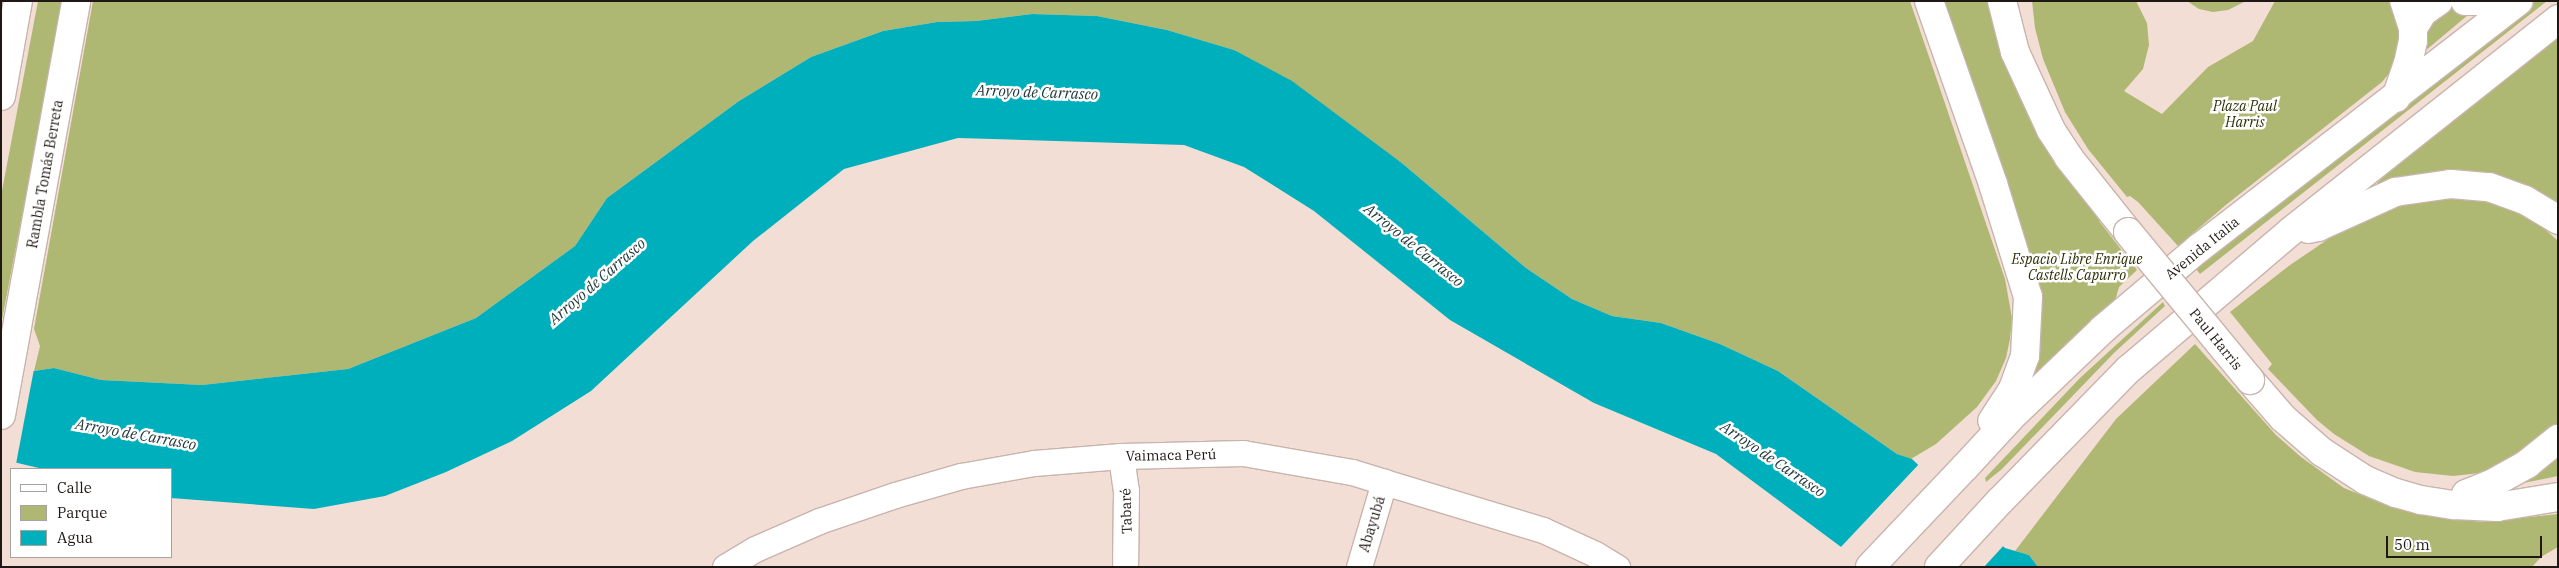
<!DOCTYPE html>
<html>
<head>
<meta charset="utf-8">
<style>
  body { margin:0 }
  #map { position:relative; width:2559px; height:568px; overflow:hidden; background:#f3ded5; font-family:"IBM Plex Serif",serif }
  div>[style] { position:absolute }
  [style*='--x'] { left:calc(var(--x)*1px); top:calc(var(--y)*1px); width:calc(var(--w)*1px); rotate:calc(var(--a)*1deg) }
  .green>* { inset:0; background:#afb873 }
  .water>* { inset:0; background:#00afbc }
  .pier>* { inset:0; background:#f3ded5 }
  .roads { filter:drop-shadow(1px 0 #c8b4ac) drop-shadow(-1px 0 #c8b4ac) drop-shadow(0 1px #c8b4ac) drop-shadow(0 -1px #c8b4ac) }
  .minor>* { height:25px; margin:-12.5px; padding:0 12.5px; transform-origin:12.5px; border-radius:12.5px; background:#fff }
  .major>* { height:28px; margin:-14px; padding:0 14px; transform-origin:14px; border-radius:14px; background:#fff }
  .highway>* { height:28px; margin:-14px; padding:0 14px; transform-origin:14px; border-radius:14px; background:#fff }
  .bridges { filter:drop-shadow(1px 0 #c8b4ac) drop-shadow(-1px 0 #c8b4ac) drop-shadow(0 1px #c8b4ac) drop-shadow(0 -1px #c8b4ac) }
  .major-bridge>* { height:28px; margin:-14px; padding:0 14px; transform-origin:14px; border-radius:14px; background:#fff }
  span { translate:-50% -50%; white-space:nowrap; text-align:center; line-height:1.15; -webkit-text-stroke:5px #fff; paint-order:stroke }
  .park-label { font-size:14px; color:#2b2f06; font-style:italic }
  .street-label { font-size:14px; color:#201815 }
  .water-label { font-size:15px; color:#21383b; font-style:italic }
  .frame { position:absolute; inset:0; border:2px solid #201815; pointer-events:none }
  .legend { position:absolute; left:10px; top:468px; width:162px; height:90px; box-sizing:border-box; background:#fff; border:1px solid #a6a3a1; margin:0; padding:6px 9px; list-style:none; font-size:15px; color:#201815 }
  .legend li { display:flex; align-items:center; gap:10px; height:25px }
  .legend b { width:25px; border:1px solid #a6a3a1 }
  .scale { position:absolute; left:2386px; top:536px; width:156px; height:22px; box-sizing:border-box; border:2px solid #201815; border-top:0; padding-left:6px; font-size:15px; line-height:18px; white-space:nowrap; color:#201815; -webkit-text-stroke:4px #fff; paint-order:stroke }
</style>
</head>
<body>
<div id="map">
  <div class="green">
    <div style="clip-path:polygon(38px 1px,63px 1px,1px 325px,1px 196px)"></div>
    <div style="clip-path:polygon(93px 1px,1910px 1px,2005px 279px,2012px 318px,2010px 339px,2006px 358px,1996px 381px,1977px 407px,1936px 444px,1911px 459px,1897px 454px,1778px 371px,1720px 344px,1661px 323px,1612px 316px,1572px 299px,1526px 268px,1403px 164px,1234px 50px,1167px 30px,1097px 16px,1032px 14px,976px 21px,937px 22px,883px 31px,811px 57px,739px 101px,607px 198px,575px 246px,476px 318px,348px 369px,202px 385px,101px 380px,54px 368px,34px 371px,40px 346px,34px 329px)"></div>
    <div style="clip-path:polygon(1938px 1px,1994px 1px,2102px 217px,2099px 221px,2137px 270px,2119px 287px,2115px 301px,2027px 385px,2034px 357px)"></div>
    <div style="clip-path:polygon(2032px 1px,2136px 1px,2147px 23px,2149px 45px,2143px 69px,2124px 91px,2162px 114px,2208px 67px,2253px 41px,2275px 1px,2398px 1px,2404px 36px,2391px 71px,2382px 82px,2227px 204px,2178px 246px,2138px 202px,2130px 196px,2127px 197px,2088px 149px,2065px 112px,2043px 59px,2035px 28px)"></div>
    <div style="clip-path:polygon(2187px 1px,2246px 1px,2228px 10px,2213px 12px,2199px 9px)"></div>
    <div style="clip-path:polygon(2530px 1px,2547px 1px,2200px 274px,2196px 269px,2451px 70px)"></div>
    <div style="clip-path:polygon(2455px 8px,2469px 10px,2468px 15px,2425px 51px,2422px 50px,2422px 33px,2446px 9px)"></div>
    <div style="clip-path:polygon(2558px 37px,2558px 210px,2541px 201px,2377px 187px,2377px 183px,2395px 167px)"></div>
    <div style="clip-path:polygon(2469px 196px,2505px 204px,2537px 222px,2558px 241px,2558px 430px,2489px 472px,2453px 476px,2415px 472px,2369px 456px,2334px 434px,2317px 420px,2268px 369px,2272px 364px,2230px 312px,2290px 265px,2352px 223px,2401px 203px)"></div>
    <div style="clip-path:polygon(2163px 302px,2165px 306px,2114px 353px,2002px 469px,1986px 482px,1985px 478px,2080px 378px)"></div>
    <div style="clip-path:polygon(2195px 344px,2276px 435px,2301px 457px,2344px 488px,2393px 508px,2453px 519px,2483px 522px,2558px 514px,2558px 547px,2541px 557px,2532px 567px,2038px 567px,2029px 555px,2015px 551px,2116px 419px)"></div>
    <div style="clip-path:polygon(2558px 455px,2558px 476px,2514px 485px)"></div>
  </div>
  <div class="water">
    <div style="clip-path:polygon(1032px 14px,1097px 16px,1167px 30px,1234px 50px,1292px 81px,1403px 164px,1526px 268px,1572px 299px,1612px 316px,1661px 323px,1720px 344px,1778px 371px,1897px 454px,1912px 459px,2005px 548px,2029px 555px,2038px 567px,1868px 567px,1716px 454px,1594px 403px,1450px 320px,1314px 211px,1244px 167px,1184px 145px,958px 138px,844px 169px,753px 241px,591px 391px,512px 441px,446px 472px,385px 496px,314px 509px,171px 498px,171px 469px,43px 469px,1px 459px,1px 367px,34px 371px,54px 368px,101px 380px,202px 385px,348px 369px,476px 318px,575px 246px,607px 198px,739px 101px,811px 57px,883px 31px,937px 22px,976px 21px)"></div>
  </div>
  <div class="pier">
    <div style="clip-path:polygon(1px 365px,34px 369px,16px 464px,1px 461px)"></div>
    <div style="clip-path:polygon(1920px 463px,2005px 544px,1984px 567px,1864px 567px,1840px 548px)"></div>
  </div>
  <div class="roads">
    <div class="minor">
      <div style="--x:1121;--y:456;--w:34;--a:82"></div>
      <div style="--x:1126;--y:490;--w:77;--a:90.7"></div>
      <div style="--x:725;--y:567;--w:35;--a:-31"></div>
      <div style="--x:755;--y:549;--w:70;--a:-23.6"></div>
      <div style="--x:819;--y:521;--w:80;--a:-18.9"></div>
      <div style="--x:895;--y:495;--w:69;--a:-16.1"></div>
      <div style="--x:961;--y:476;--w:74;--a:-10.1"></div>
      <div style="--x:1034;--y:463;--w:87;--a:-4.6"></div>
      <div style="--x:1121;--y:456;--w:122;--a:-1.4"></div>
      <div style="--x:1243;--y:453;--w:111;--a:9.9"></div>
      <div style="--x:1352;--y:472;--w:34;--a:17"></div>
      <div style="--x:1384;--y:482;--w:166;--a:16.8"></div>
      <div style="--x:1543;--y:530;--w:57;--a:24.8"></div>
      <div style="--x:1595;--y:554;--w:26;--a:31"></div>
      <div style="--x:1359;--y:567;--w:89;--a:-73.6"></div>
    </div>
    <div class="major">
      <div style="--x:1929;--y:1;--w:194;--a:70.7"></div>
      <div style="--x:1993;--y:184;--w:118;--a:72.8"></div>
      <div style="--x:2028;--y:297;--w:59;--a:92.9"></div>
      <div style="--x:2025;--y:356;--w:35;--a:110"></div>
      <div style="--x:2013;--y:389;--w:38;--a:123"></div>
      <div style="--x:2002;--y:1;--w:53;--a:75.7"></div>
      <div style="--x:2015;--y:52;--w:86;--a:65.2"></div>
      <div style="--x:2051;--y:130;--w:33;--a:57"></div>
      <div style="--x:2069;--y:158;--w:95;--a:51.4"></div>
      <div style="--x:2465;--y:1;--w:27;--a:0"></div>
      <div style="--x:2413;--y:28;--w:19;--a:-58"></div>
      <div style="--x:2423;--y:12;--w:19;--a:-35"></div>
      <div style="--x:1;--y:96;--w:97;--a:-79.9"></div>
      <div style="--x:2396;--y:98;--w:36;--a:-71"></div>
      <div style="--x:2408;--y:64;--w:24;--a:-78"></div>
      <div style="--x:2413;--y:41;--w:13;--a:-90"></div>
      <div style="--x:2413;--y:28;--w:28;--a:-108"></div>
      <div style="--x:2308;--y:229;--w:10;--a:-11"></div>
      <div style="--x:2318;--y:227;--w:85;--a:-24.4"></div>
      <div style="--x:2395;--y:192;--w:57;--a:-8.1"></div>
      <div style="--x:2451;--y:184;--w:38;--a:5"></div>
      <div style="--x:2489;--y:187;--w:38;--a:20"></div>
      <div style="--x:2525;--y:200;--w:39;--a:31"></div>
      <div style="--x:2250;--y:380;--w:50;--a:49"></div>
      <div style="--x:2283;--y:418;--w:52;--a:41.1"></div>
      <div style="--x:2322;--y:452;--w:51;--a:33.1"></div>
      <div style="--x:2365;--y:480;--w:34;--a:23"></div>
      <div style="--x:2396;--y:493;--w:26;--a:16"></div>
      <div style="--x:2421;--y:500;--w:33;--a:9"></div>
      <div style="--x:2454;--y:505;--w:43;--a:2.7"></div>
      <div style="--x:2497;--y:507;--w:62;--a:-9.3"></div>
      <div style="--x:1;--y:415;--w:421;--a:-79.7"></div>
      <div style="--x:1965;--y:467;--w:67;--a:-47.4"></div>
      <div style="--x:2010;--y:418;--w:129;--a:-43.7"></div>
      <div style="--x:2103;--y:329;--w:126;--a:-40.2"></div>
      <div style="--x:2199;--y:248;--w:404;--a:-37.7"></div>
      <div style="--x:2466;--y:494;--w:31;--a:-22"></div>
      <div style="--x:2495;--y:482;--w:37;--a:-29"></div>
      <div style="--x:2527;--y:464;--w:40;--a:-39"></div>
      <div style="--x:2000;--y:501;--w:185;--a:-45.7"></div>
      <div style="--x:2129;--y:369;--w:213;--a:-40.4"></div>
      <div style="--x:2291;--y:231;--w:341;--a:-38.4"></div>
    </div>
    <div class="highway">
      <div style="--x:1870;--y:567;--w:138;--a:-46.5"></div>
      <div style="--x:1939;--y:567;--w:90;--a:-47.3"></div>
    </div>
  </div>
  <div class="bridges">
    <div class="major-bridge">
      <div style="--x:2128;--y:232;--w:192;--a:50.5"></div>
    </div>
  </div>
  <div class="park-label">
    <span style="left:2245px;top:114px">Plaza Paul<br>Harris</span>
    <span style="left:2077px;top:267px">Espacio Libre Enrique<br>Castells Capurro</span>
  </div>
  <div class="street-label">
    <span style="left:45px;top:174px;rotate:-80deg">Rambla Tomás Berreta</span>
    <span style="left:2202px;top:248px;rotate:-39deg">Avenida Italia</span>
    <span style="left:2216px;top:339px;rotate:51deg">Paul Harris</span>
    <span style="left:1171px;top:455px;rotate:-1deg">Vaimaca Perú</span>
    <span style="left:1126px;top:511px;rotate:-92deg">Tabaré</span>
    <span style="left:1372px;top:524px;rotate:-73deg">Abayubá</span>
  </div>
  <div class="water-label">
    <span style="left:1037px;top:92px;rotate:2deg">Arroyo de Carrasco</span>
    <span style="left:1414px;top:245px;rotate:39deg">Arroyo de Carrasco</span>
    <span style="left:597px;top:281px;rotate:-41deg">Arroyo de Carrasco</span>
    <span style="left:136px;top:434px;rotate:10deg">Arroyo de Carrasco</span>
    <span style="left:1773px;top:459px;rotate:34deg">Arroyo de Carrasco</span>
  </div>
  <div class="frame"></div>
  <ul class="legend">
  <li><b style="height:6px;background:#fff"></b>Calle</li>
  <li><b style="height:14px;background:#afb873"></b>Parque</li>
  <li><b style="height:14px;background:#00afbc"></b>Agua</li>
  </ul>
  <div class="scale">50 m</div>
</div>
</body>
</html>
